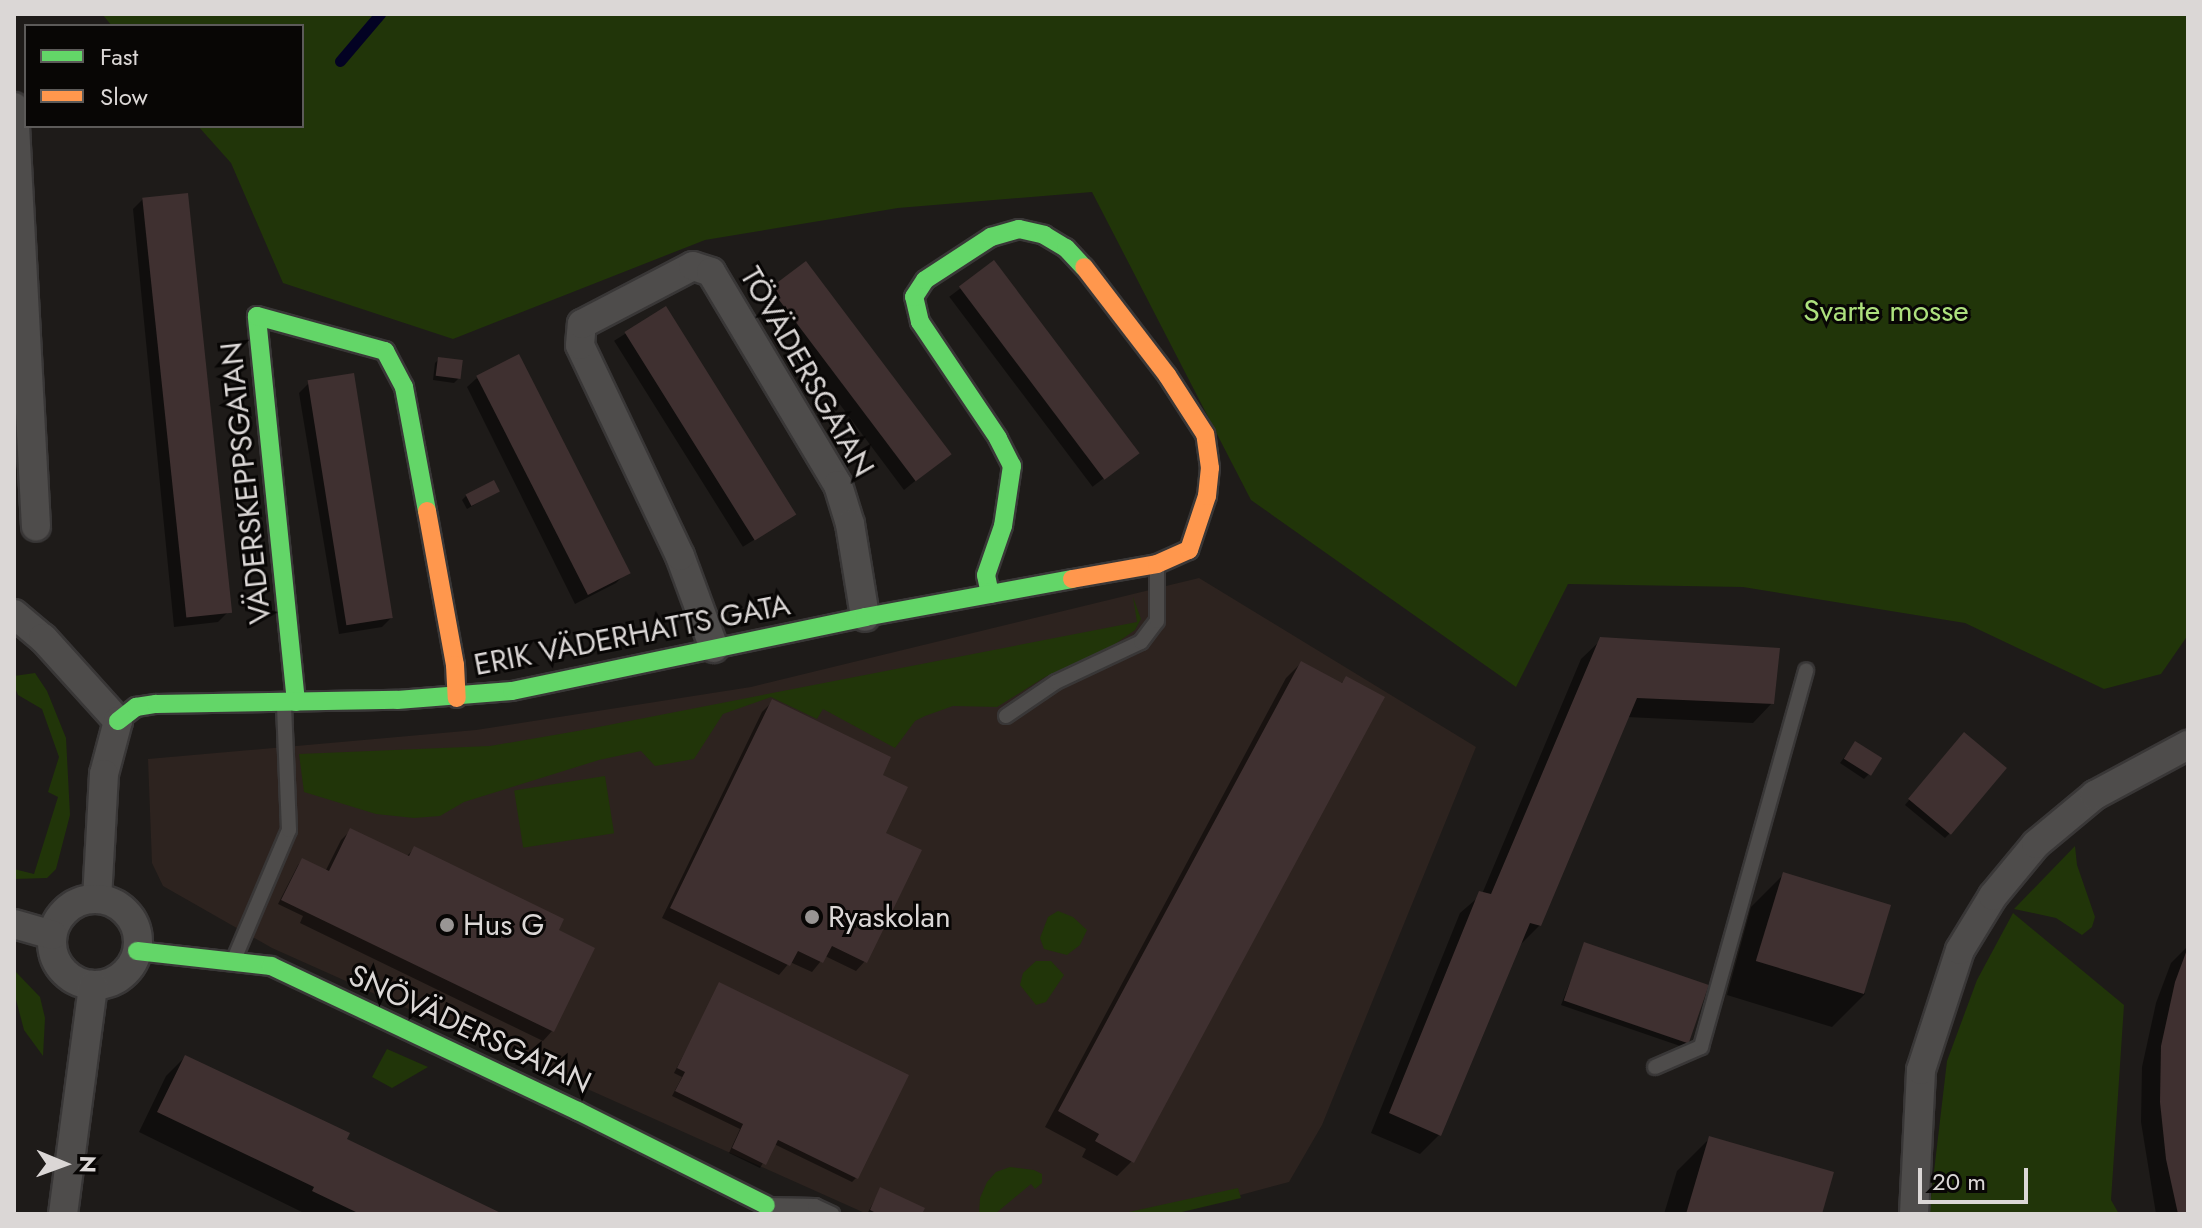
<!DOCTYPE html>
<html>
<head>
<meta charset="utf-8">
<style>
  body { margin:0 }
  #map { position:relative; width:2202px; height:1228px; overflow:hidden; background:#1e1b19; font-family:Jost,sans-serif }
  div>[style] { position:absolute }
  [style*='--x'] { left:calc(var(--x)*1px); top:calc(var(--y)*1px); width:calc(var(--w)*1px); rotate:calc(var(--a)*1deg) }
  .built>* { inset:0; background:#2d231f }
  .green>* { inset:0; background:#213509; transform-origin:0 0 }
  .shadow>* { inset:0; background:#0007; transform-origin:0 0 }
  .stream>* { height:11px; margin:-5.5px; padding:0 5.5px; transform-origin:5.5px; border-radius:5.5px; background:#030223 }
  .building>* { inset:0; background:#3f3030; transform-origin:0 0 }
  .roads { filter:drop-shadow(2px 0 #393737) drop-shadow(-2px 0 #393737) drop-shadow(0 2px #393737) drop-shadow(0 -2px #393737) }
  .lane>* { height:14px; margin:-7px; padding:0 7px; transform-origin:7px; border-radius:7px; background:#4e4c4b }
  .street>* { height:28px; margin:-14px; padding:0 14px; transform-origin:14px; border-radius:14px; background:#4e4c4b }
  .street>.ring { margin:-14px; padding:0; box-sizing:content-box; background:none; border:28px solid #4e4c4b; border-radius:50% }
  .fast>* { height:18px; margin:-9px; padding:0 9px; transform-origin:9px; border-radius:9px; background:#63d668 }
  .slow>* { height:18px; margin:-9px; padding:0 9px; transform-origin:9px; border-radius:9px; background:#ff974d }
  .dots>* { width:22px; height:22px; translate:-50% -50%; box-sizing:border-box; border:4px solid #080605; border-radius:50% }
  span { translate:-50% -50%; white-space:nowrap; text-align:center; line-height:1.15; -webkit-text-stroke:6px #080605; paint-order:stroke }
  .park-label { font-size:30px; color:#ade07d }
  .street-label { font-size:30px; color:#dbd7d6 }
  .poi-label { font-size:30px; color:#dbd7d6 }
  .left { translate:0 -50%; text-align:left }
  .frame { position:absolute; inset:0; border:16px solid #dbd7d6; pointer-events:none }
  .legend { position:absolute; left:24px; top:24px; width:280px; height:104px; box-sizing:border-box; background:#080605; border:2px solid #5c5a59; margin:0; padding:10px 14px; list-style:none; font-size:24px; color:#dbd7d6 }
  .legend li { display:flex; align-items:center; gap:16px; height:40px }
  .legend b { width:40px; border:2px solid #5c5a59 }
  .north { position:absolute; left:24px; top:1124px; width:80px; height:80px; -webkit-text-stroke:6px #080605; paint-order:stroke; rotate:91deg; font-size:22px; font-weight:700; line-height:32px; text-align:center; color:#dbd7d6 }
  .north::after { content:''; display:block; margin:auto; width:28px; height:36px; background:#dbd7d6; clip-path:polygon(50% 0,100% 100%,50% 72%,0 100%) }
  .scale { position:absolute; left:1918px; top:1168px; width:110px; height:36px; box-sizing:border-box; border:4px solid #dbd7d6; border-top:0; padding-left:10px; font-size:24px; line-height:28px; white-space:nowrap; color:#dbd7d6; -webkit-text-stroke:6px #080605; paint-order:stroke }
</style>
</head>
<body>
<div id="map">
  <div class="built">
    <div style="clip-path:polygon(1199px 578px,1476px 747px,1322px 1125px,1289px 1182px,1170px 1214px,867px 1214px,272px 948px,163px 886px,152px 863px,148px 759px,476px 730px,751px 687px)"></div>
  </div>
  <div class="green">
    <div style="clip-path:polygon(102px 14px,2188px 14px,2188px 635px,2161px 674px,2104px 689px,1965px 623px,1743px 587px,1568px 584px,1516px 687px,1251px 500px,1092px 192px,898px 208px,705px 240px,453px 339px,283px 283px,231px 163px,198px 126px,302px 126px,302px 26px,112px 26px)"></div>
    <div style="clip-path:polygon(1133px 597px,1141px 619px,1135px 630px,1108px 649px,1045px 677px,997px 707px,953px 706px,925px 716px,915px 721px,895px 748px,823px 709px,817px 719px,771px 697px,723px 714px,694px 759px,655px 766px,641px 751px,599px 760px,464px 802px,440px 816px,414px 818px,376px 814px,304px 792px,299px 754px,490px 746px,583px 730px,1137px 622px)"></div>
    <div style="clip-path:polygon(35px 673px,47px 691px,66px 738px,70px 815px,56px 869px,47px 878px,14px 879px,14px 869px,34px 874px,58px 797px,48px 792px,59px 757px,42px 709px,18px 695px,14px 685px,14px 676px)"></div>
    <div style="left:605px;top:776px;width:58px;height:92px;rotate:81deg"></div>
    <div style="clip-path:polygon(2075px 846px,2077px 865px,2095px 917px,2092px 927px,2082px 935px,2056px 918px,2014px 909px)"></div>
    <div style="clip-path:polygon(1058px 911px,1073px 917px,1087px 930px,1080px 945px,1067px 955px,1044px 949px,1040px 938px,1048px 917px)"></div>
    <div style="clip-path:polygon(2013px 913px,2124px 1005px,2111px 1200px,2119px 1214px,1929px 1214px,1947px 1061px,1977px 980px)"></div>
    <div style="clip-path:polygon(1036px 961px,1051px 961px,1064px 975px,1046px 1002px,1036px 1005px,1020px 985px,1023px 973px)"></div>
    <div style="clip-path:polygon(14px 970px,40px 997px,45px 1018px,43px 1056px,24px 1030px,14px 992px)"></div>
    <div style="clip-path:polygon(387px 1049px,428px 1067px,392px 1088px,372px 1077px)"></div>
    <div style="clip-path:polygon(1010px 1167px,1034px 1170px,1042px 1174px,1042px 1183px,1035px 1189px,1031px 1184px,995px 1214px,979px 1214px,980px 1198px,987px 1182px,996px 1172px)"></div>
    <div style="clip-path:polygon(1238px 1188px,1241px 1198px,1182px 1212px,1120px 1214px)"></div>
  </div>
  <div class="shadow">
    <div style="clip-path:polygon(143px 199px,228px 612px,218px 622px,174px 627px,133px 209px)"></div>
    <div style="left:994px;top:263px;width:238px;height:56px;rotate:53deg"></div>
    <div style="clip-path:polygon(771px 289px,947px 455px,904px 490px,761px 299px)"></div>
    <div style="left:665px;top:309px;width:243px;height:60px;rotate:58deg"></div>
    <div style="clip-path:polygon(439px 359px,459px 378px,454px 383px,433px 380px,435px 363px)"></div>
    <div style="clip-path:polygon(477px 378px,626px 573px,616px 583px,575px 604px,467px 387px)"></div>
    <div style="clip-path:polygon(309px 383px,392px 617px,382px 627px,339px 634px,299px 393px)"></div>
    <div style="clip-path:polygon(497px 492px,467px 509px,462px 500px,467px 495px)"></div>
    <div style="clip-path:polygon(1601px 640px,1772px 703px,1753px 723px,1627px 717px,1540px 925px,1520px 945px,1439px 1135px,1420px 1154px,1371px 1133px,1460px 913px,1482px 894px,1581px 659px)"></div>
    <div style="clip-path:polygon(1301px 663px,1340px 684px,1347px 678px,1132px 1161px,1117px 1176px,1082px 1157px,1086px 1149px,1045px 1127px,1286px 678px)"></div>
    <div style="clip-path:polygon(772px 702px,881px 775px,883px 834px,865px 961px,856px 971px,825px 956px,812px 972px,790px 962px,779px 975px,662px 918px,762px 712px)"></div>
    <div style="clip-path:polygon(1960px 739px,1949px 834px,1945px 838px,1905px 805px)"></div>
    <div style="clip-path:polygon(1855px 743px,1869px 774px,1864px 779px,1840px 763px)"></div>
    <div style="clip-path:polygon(351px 830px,406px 857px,414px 849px,556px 931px,552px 1031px,543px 1041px,300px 923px,303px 916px,278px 904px,298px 865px,302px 860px,325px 872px,341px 840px)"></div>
    <div style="clip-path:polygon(1784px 874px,1865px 994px,1832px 1027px,1727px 995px,1751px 907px)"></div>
    <div style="clip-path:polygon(1585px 945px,1687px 1042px,1683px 1047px,1561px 1005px)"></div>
    <div style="clip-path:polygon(2188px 946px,2188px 1214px,2156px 1214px,2141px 1122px,2142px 1067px,2156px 1003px,2171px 963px)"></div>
    <div style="clip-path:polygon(720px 985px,856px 1178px,852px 1182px,774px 1144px,760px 1168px,729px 1153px,740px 1129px,672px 1096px,682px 1077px,674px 1073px)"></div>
    <div style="clip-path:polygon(185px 1057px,344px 1140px,499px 1214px,306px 1214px,139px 1132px,166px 1076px)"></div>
    <div style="clip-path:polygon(1710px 1138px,1820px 1214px,1664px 1214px,1677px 1171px)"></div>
    <div style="clip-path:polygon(881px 1189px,920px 1214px,867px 1214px)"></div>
  </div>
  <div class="stream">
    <div style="--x:340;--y:61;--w:62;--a:-49.6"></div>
  </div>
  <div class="building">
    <div style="left:188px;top:193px;width:422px;height:46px;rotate:84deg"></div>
    <div style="left:994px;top:260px;width:242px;height:44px;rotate:53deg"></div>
    <div style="left:806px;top:261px;width:242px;height:45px;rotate:53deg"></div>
    <div style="left:666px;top:306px;width:246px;height:49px;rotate:58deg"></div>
    <div style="left:519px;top:354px;width:246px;height:48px;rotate:63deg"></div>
    <div style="left:438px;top:357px;width:25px;height:19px;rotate:7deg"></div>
    <div style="left:354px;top:373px;width:248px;height:47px;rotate:81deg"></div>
    <div style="left:494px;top:480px;width:13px;height:32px;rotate:63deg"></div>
    <div style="clip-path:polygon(1600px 637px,1780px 648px,1774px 704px,1637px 698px,1541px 926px,1530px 923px,1441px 1136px,1389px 1113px,1479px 891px,1491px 894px)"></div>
    <div style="clip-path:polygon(1301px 661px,1342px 683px,1346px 676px,1385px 697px,1134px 1163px,1095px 1141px,1099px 1134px,1058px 1111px)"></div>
    <div style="clip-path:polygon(772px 699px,891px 757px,883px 775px,908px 787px,886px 833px,922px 850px,867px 963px,832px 946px,823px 963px,798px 951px,790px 966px,670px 908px)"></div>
    <div style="left:1964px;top:732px;width:56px;height:87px;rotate:40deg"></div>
    <div style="left:1855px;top:741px;width:32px;height:21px;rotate:32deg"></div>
    <div style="clip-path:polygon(350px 828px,409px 856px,414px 846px,564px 919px,559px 930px,595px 948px,554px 1032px,281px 900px,302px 858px,329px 871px)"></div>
    <div style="left:1783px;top:872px;width:113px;height:93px;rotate:17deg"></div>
    <div style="left:1584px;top:942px;width:132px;height:62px;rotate:19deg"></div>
    <div style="clip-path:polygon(2188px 947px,2188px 1214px,2178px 1214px,2166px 1159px,2160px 1102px,2161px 1046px,2175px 982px)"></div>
    <div style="clip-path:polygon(719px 982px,909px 1075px,858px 1179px,778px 1140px,766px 1165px,732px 1148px,743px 1124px,675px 1091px,685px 1072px,677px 1068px)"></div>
    <div style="clip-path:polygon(185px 1055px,350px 1133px,347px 1139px,503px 1214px,360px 1214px,312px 1191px,314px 1187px,157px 1112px)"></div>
    <div style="clip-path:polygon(1709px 1136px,1834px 1172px,1822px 1214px,1686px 1214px)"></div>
    <div style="clip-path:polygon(880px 1187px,925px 1208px,922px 1214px,878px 1214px,870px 1210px)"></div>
  </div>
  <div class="roads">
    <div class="lane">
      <div style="--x:1006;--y:716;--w:60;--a:-34.2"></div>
      <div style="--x:1056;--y:682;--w:94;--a:-25.2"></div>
      <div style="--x:1141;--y:642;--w:26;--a:-53"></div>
      <div style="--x:1157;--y:621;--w:56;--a:-90"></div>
      <div style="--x:235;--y:957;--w:138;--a:-67"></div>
      <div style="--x:289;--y:830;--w:124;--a:-92.3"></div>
      <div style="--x:1655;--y:1067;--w:50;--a:-23.5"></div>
      <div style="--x:1701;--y:1047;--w:391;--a:-74.4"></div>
      <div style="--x:767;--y:1205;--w:48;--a:1.2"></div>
      <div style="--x:815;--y:1206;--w:19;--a:25"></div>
    </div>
    <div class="street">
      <div style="--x:14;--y:107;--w:420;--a:87"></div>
      <div style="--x:14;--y:614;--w:38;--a:40"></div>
      <div style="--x:43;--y:638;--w:112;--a:47.9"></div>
      <div style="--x:118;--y:721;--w:55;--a:104.8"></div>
      <div style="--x:104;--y:774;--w:125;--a:93.2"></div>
      <div style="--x:714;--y:648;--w:98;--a:-110.3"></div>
      <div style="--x:680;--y:556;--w:233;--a:-115.4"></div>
      <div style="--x:580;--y:345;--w:21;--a:-85"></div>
      <div style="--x:582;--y:324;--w:125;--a:-27.6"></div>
      <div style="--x:693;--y:266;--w:19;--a:18"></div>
      <div style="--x:711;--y:272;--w:248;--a:59.2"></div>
      <div style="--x:838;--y:485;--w:41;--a:72.9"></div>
      <div style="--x:850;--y:524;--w:94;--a:80.8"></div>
      <div class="ring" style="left:52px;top:899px;width:58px;height:58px"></div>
      <div style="--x:14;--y:924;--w:40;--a:16"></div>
      <div style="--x:63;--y:1214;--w:231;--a:-82.5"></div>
      <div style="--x:1914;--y:1214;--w:144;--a:-87.2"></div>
      <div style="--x:1921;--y:1070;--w:126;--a:-72"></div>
      <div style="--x:1960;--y:950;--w:63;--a:-58.6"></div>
      <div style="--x:1993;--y:896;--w:67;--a:-50.4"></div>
      <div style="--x:2036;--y:844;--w:77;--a:-39.7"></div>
      <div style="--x:2095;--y:795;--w:106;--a:-28.3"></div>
    </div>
    <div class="fast">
      <div style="--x:990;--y:594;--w:19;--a:-102"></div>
      <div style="--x:986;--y:575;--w:52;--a:-70.9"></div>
      <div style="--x:1003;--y:526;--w:61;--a:-81.5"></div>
      <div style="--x:1012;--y:466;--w:31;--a:-117"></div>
      <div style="--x:998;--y:438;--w:140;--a:-123.9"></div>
      <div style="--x:920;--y:322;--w:26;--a:-103"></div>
      <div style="--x:914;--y:297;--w:20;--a:-57"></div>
      <div style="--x:925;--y:280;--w:79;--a:-33.1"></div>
      <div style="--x:991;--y:237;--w:29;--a:-16"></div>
      <div style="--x:1019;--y:229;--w:26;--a:13"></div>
      <div style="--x:1044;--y:235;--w:26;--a:31"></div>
      <div style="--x:1066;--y:248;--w:26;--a:47"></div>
      <div style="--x:296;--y:702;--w:388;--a:-95.8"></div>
      <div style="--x:257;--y:316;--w:133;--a:15.3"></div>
      <div style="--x:385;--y:351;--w:41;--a:62.2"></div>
      <div style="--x:404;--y:387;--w:126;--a:79.5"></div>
      <div style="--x:118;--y:721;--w:23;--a:-38"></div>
      <div style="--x:136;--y:707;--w:20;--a:-9"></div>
      <div style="--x:156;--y:704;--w:241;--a:-1"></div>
      <div style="--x:397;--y:700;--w:115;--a:-4.5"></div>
      <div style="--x:512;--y:691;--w:361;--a:-11.8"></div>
      <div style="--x:865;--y:617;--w:210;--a:-10.4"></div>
      <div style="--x:137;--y:951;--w:135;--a:6.4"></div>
      <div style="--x:271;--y:966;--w:340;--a:25.3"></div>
      <div style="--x:578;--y:1111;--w:210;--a:26.6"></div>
    </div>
    <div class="slow">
      <div style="--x:427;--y:511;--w:157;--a:79.7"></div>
      <div style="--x:455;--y:665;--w:33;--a:87"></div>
      <div style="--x:1072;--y:579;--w:86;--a:-10"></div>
      <div style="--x:1157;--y:564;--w:35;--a:-24"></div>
      <div style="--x:1189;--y:550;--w:57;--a:-71.6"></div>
      <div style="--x:1207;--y:496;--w:28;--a:-84"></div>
      <div style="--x:1210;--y:468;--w:34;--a:-98"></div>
      <div style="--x:1205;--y:434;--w:70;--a:-122.8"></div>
      <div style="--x:1167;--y:375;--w:136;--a:-127.5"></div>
    </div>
  </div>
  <div class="dots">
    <div style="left:812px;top:917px;background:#999594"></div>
    <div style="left:447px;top:925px;background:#999594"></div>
  </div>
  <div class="park-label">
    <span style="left:1886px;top:311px">Svarte mosse</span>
  </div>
  <div class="street-label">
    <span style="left:807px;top:372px;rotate:60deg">TÖVÄDERSGATAN</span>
    <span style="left:246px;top:483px;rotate:-96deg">VÄDERSKEPPSGATAN</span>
    <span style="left:632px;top:635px;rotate:-11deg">ERIK VÄDERHATTS GATA</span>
    <span style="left:470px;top:1029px;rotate:25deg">SNÖVÄDERSGATAN</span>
  </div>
  <div class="poi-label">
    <span class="left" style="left:828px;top:917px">Ryaskolan</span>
    <span class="left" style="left:463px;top:925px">Hus G</span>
  </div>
  <div class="frame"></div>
  <ul class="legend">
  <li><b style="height:10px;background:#63d668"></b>Fast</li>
  <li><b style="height:10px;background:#ff974d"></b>Slow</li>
  </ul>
  <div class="north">N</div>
  <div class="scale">20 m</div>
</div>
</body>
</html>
